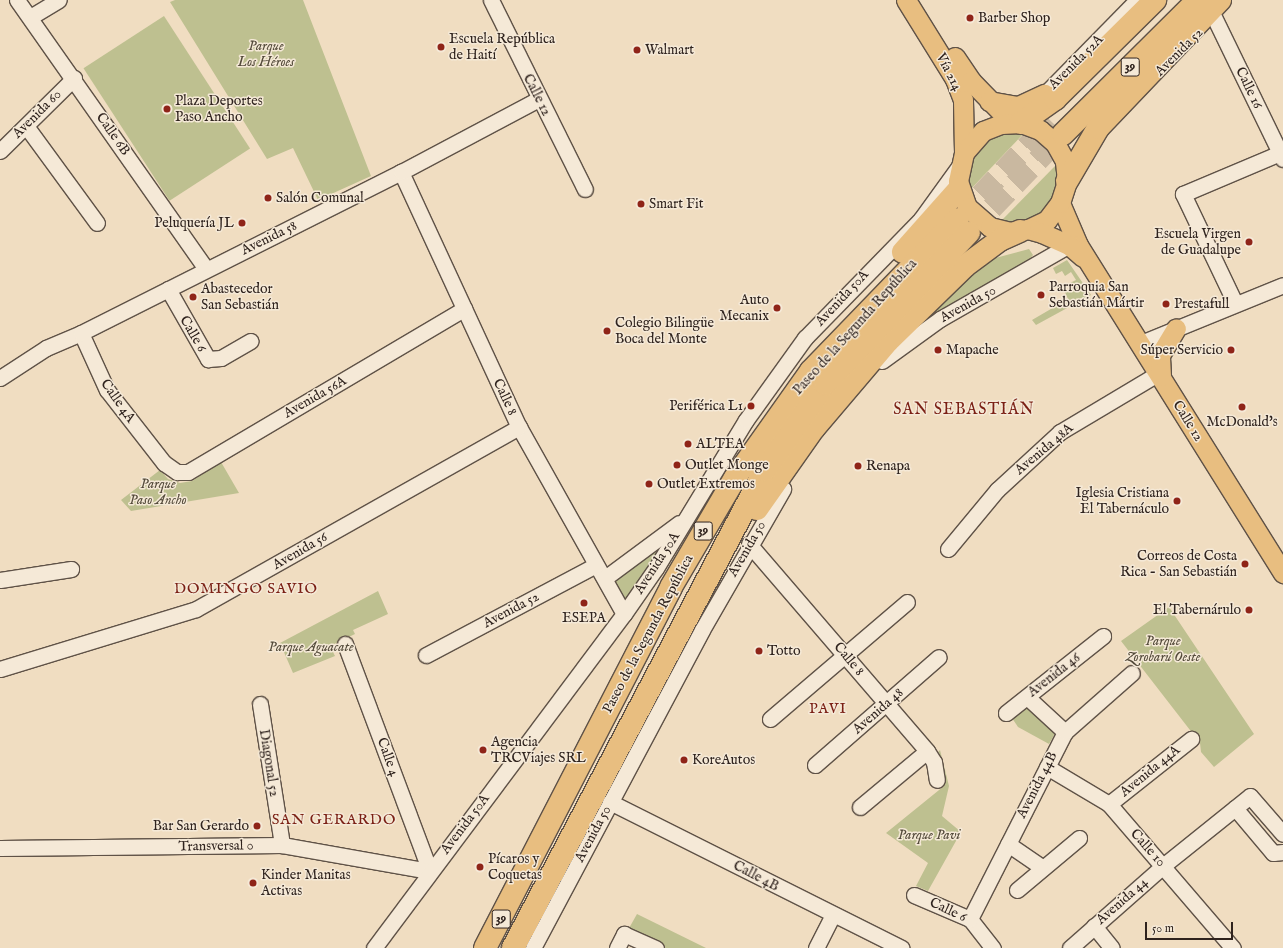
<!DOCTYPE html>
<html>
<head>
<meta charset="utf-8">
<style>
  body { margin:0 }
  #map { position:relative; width:1283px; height:948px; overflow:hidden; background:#f0ddc1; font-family:"IM FELL English",serif }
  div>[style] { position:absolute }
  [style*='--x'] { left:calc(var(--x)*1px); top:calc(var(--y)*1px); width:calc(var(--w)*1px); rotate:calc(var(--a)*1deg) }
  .green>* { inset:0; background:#bec090; transform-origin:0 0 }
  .highway-tunnel>* { height:22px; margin-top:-11px; transform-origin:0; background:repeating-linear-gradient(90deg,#c9b8a0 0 22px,transparent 0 33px) }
  .roads { filter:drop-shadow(1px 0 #5f5247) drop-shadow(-1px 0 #5f5247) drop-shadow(0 1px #5f5247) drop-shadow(0 -1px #5f5247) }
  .minor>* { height:15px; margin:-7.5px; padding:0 7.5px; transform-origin:7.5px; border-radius:7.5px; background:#f5e9d7 }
  .major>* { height:19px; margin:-9.5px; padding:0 9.5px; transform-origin:9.5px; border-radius:9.5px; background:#e8be80 }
  .highway>* { height:22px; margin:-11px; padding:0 11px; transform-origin:11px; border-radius:11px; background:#e8be80 }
  .dots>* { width:11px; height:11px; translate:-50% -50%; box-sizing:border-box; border:2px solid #f5e9d7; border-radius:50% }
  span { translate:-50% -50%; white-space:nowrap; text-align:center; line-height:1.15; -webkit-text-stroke:3px #f5e9d7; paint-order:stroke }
  .shield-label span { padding:1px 3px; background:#f5e9d7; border:1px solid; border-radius:3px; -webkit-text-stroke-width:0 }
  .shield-label { font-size:13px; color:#2f231e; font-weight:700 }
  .poi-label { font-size:14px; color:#2f231e }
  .left { translate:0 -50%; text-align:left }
  .right { translate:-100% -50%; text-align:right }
  .park-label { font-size:14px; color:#534a3a; font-style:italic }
  .street-label { font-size:14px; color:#2f231e }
  .neighbourhood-label { font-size:15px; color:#7a1f14; letter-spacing:1px }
  .quarter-label { font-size:16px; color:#7a1f14; letter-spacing:1px }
  .scale { position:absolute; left:1145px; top:922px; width:88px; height:18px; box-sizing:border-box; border:2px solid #2f231e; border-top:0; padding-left:5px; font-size:12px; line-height:14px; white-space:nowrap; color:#2f231e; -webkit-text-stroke:3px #f5e9d7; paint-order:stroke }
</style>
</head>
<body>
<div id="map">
  <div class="green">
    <div style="clip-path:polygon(175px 0,303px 0,371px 176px,318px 200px,293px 148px,267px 159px,170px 2px)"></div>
    <div style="left:164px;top:16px;width:158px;height:96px;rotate:57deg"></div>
    <div style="clip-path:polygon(999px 132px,1025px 132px,969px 191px,965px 181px,972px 150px)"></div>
    <div style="clip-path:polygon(1056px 165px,1059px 175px,1057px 192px,1038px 216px,1018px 224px,1002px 220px)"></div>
    <div style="clip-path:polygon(1029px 249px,1033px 255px,1029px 260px,911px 327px,973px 264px)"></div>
    <div style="clip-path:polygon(1067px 260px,1091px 295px,1036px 325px,1032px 320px,1068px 299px,1065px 292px,1070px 289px,1068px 284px,1076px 280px,1071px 272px,1065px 276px,1062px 271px,1056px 274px,1053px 268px)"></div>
    <div style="clip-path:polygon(221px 462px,239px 493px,131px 511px,121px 500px,160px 470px,168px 479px,180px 483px,192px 481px)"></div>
    <div style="clip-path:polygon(669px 539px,625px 602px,613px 580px)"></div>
    <div style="clip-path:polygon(378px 591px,388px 614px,353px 630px,355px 634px,330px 646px,335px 656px,293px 673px,280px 643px)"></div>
    <div style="clip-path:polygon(1169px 607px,1254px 734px,1214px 767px,1201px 752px,1200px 743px,1121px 641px)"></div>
    <div style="clip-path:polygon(1026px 703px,1057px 730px,1049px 744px,1018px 727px,1010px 715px)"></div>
    <div style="clip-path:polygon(940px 750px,949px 786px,942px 816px,961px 832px,928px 891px,916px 886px,928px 863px,886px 833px,944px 786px,940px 772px,930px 761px)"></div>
    <div style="clip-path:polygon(637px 914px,706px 948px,656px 948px,628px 930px)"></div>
  </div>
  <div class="highway-tunnel">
    <div style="--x:958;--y:219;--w:135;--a:-46.5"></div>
    <div style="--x:969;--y:232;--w:136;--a:-46.2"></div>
  </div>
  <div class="roads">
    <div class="minor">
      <div style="--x:17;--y:0;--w:329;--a:54.9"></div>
      <div style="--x:491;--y:0;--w:211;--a:63.6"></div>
      <div style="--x:32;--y:16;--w:31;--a:-31"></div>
      <div style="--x:1214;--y:17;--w:158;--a:64.1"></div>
      <div style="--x:1043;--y:96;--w:134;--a:-45.6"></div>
      <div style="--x:26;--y:126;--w:120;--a:53.8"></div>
      <div style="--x:0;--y:151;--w:104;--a:-44.6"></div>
      <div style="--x:401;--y:172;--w:281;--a:65.2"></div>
      <div style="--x:519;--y:427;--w:214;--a:60.7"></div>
      <div style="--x:168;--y:289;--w:81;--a:60.3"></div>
      <div style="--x:208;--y:359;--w:13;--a:-4"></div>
      <div style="--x:221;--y:358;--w:34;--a:-30"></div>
      <div style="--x:1235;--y:303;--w:121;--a:-115.5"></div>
      <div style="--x:1183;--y:194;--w:105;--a:-22.9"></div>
      <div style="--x:81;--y:333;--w:63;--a:65.5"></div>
      <div style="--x:107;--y:390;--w:93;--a:52"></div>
      <div style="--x:164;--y:463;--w:16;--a:35"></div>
      <div style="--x:177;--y:472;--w:11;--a:0"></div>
      <div style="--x:188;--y:472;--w:321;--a:-30.6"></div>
      <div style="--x:1141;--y:343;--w:153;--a:-22.2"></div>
      <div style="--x:882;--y:361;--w:72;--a:-35.9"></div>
      <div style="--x:940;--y:319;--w:149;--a:-29.8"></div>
      <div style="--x:0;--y:378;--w:55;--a:-33.1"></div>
      <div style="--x:46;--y:348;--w:38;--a:-23"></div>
      <div style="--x:81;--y:333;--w:358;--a:-26.7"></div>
      <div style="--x:401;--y:172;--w:156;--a:-27.9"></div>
      <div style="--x:749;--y:544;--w:273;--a:49.3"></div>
      <div style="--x:927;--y:751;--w:13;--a:58"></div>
      <div style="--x:934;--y:762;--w:18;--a:81"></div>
      <div style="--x:948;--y:549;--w:77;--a:-50.3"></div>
      <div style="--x:997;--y:490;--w:86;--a:-42.6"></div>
      <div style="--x:1060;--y:432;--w:115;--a:-30.8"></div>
      <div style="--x:605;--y:578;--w:92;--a:-36.6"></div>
      <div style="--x:0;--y:580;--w:72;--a:-8.8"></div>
      <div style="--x:345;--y:644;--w:242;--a:69.5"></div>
      <div style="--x:426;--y:655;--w:192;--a:-27.9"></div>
      <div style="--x:0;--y:669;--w:205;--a:-17"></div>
      <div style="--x:196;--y:609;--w:371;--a:-29.4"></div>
      <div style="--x:1027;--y:697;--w:52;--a:42.6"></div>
      <div style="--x:260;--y:704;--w:143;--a:81.1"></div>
      <div style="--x:1006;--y:713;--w:124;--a:-38.4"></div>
      <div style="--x:770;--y:719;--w:180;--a:-40.5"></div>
      <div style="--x:815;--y:765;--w:164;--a:-41.1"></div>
      <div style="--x:1047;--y:767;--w:72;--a:30.8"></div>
      <div style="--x:1109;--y:804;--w:190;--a:49.3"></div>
      <div style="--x:610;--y:802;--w:326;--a:26.6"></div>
      <div style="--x:1109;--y:804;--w:105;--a:-38.4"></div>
      <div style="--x:860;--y:807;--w:87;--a:-39.9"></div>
      <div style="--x:1235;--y:808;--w:59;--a:49.8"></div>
      <div style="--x:1273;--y:853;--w:10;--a:-6"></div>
      <div style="--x:1008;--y:844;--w:42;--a:34.4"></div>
      <div style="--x:0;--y:848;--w:282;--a:-0.6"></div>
      <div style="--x:282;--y:845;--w:150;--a:10"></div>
      <div style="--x:1017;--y:890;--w:81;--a:-40"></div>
      <div style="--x:914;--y:895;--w:61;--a:23.2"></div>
      <div style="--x:970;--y:919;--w:37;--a:52"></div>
      <div style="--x:970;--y:919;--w:210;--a:-63.1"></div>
      <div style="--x:1065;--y:732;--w:89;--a:-41.4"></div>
      <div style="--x:1094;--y:926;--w:28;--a:51"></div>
      <div style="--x:374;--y:948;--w:417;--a:-53.2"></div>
      <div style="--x:624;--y:614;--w:56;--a:-55.2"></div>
      <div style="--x:656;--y:568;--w:173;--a:-58.7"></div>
      <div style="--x:746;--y:420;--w:101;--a:-54.3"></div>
      <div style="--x:805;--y:338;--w:166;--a:-45.7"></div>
      <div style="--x:921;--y:219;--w:67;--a:-54.2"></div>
      <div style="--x:533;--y:948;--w:360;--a:-62"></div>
      <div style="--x:702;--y:630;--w:163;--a:-60.1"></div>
      <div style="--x:617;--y:948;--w:16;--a:-63"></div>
      <div style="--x:624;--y:934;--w:35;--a:24"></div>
      <div style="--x:816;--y:948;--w:36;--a:-63"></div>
      <div style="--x:1070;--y:948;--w:125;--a:-41.4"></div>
      <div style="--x:1164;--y:865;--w:110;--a:-38.7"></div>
      <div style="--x:1250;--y:796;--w:50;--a:49"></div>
    </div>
    <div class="major">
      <div style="--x:906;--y:0;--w:93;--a:58.2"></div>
      <div style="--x:955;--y:79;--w:22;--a:69"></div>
      <div style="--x:963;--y:100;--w:53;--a:88.9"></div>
      <div style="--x:955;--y:57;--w:29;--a:56"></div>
      <div style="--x:971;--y:81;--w:57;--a:45.7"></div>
      <div style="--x:989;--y:101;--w:29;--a:10"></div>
      <div style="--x:1018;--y:106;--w:29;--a:-25"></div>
      <div style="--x:1060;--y:203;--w:46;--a:66.8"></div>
      <div style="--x:1078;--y:245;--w:387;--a:58"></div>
      <div style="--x:1028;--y:229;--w:21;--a:-25"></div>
      <div style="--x:1047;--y:220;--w:21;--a:-53"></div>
      <div style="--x:1060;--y:203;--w:23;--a:-72"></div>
      <div style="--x:1067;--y:181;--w:20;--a:-96"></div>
      <div style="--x:1065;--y:161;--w:21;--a:-119"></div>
      <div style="--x:1055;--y:143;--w:20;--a:-139"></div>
      <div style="--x:1040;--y:130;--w:20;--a:-160"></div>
      <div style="--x:1021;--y:123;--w:20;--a:177"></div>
      <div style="--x:1001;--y:124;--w:19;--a:159"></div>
      <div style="--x:983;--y:131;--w:29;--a:131"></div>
      <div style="--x:964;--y:153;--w:29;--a:102"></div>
      <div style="--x:958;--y:181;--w:28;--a:71"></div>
      <div style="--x:967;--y:207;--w:30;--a:41"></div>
      <div style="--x:990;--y:227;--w:21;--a:14"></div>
      <div style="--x:1010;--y:232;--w:18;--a:-9"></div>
      <div style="--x:1028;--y:229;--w:15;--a:16"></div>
      <div style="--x:1042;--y:233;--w:30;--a:24"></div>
      <div style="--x:1069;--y:245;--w:18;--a:41"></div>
      <div style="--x:1161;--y:376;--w:21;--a:-93"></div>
      <div style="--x:1160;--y:355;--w:31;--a:-59"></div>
    </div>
    <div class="highway">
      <div style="--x:1021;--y:123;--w:42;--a:-35.2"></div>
      <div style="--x:1055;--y:99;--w:141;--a:-44.7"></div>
      <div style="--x:1063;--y:134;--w:190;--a:-44.8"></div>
      <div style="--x:1067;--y:181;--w:61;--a:-59.7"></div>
      <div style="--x:1098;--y:128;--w:177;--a:-46.4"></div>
      <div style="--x:903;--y:252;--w:84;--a:-48.4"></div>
      <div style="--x:757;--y:509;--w:99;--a:-54.9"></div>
      <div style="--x:814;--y:428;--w:114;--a:-49.6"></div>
      <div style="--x:888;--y:341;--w:107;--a:-44.2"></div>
      <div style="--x:965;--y:266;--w:44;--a:-36.6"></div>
      <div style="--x:1000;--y:240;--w:22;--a:-24"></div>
      <div style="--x:485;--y:948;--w:406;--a:-62.7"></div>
      <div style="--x:671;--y:587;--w:126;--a:-59.6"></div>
      <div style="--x:735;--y:478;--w:131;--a:-54.6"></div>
      <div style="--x:811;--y:371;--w:211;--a:-46"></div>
      <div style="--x:513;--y:948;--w:540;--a:-62.2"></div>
      <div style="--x:765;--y:470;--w:105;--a:-55.1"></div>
      <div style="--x:825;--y:384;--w:209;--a:-46.5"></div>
    </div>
  </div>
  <div class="dots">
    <div style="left:970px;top:18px;background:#8f2418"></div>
    <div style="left:441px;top:47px;background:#8f2418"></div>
    <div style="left:637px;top:50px;background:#8f2418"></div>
    <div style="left:167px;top:109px;background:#8f2418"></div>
    <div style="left:268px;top:198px;background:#8f2418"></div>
    <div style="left:641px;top:204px;background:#8f2418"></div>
    <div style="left:242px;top:223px;background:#8f2418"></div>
    <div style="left:1249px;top:242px;background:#8f2418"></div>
    <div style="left:1041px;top:295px;background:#8f2418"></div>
    <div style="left:193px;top:297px;background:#8f2418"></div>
    <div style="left:1166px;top:304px;background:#8f2418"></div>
    <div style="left:777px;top:308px;background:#8f2418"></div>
    <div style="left:607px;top:331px;background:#8f2418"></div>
    <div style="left:938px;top:350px;background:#8f2418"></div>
    <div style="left:1231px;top:350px;background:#8f2418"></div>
    <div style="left:751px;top:406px;background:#8f2418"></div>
    <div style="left:1242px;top:407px;background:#8f2418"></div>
    <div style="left:688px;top:444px;background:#8f2418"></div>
    <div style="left:677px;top:465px;background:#8f2418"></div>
    <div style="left:858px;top:466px;background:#8f2418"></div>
    <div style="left:649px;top:484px;background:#8f2418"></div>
    <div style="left:1177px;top:501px;background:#8f2418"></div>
    <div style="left:1245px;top:564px;background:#8f2418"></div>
    <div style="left:584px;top:603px;background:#8f2418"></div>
    <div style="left:1249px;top:610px;background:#8f2418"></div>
    <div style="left:759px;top:651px;background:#8f2418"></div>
    <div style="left:483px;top:750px;background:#8f2418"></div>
    <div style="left:684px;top:760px;background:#8f2418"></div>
    <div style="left:257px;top:826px;background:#8f2418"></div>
    <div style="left:480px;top:867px;background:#8f2418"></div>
    <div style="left:253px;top:883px;background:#8f2418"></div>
  </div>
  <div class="shield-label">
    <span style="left:1130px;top:67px">39</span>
    <span style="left:703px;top:531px">39</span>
    <span style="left:501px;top:919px">39</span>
  </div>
  <div class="poi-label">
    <span class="left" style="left:978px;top:18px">Barber Shop</span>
    <span class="left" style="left:449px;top:47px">Escuela República<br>de Haití</span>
    <span class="left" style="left:645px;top:50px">Walmart</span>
    <span class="left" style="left:175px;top:109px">Plaza Deportes<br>Paso Ancho</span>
    <span class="left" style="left:276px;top:198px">Salón Comunal</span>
    <span class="left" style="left:649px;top:204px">Smart Fit</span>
    <span class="right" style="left:234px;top:223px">Peluquería JL</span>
    <span class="right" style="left:1241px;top:242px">Escuela Virgen<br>de Guadalupe</span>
    <span class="left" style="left:1049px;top:295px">Parroquia San<br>Sebastián Mártir</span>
    <span class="left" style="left:201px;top:297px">Abastecedor<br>San Sebastián</span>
    <span class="right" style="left:769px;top:308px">Auto<br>Mecanix</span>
    <span class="left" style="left:1174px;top:304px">Prestafull</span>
    <span class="left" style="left:615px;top:331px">Colegio Bilingüe<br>Boca del Monte</span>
    <span class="left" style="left:946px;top:350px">Mapache</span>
    <span class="right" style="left:1223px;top:350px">Súper Servicio</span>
    <span class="right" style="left:743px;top:406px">Periférica L1</span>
    <span style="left:1242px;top:422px">McDonald's</span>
    <span class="left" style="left:696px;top:444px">ALTEA</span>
    <span class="left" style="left:685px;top:465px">Outlet Monge</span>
    <span class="left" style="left:866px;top:466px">Renapa</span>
    <span class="left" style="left:657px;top:484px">Outlet Extremos</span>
    <span class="right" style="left:1169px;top:501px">Iglesia Cristiana<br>El Tabernáculo</span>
    <span class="right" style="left:1237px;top:564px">Correos de Costa<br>Rica - San Sebastián</span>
    <span class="right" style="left:1241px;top:610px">El Tabernárulo</span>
    <span style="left:584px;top:618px">ESEPA</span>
    <span class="left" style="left:767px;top:651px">Totto</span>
    <span class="left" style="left:491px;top:750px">Agencia<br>TRCViajes SRL</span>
    <span class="left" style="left:692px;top:760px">KoreAutos</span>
    <span class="right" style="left:249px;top:826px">Bar San Gerardo</span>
    <span class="left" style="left:488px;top:867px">Pícaros y<br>Coquetas</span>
    <span class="left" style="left:261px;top:883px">Kinder Manitas<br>Activas</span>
  </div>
  <div class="park-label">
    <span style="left:266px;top:54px">Parque<br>Los Héroes</span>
    <span style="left:158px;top:492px">Parque<br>Paso Ancho</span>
    <span style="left:1163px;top:649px">Parque<br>Zorobarú Oeste</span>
    <span style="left:311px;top:647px">Parque Aguacate</span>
    <span style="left:929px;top:835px">Parque Pavi</span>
  </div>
  <div class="street-label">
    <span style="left:1179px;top:52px;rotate:-45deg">Avenida 52</span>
    <span style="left:1076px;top:62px;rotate:-45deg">Avenida 52A</span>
    <span style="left:949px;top:72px;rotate:63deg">Vía 214</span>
    <span style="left:1249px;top:88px;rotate:64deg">Calle 16</span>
    <span style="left:537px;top:95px;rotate:63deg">Calle 12</span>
    <span style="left:37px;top:114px;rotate:-45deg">Avenida 60</span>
    <span style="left:113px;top:134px;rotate:55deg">Calle 6B</span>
    <span style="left:269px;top:238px;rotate:-26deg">Avenida 58</span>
    <span style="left:842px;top:298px;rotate:-47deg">Avenida 50A</span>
    <span style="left:968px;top:304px;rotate:-29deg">Avenida 50</span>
    <span style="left:855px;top:327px;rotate:-48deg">Paseo de la Segunda República</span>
    <span style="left:193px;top:334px;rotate:60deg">Calle 6</span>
    <span style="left:315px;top:397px;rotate:-30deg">Avenida 56A</span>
    <span style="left:505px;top:397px;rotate:65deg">Calle 8</span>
    <span style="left:118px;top:401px;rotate:55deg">Calle 4A</span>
    <span style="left:1188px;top:421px;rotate:58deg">Calle 12</span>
    <span style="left:1044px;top:449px;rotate:-40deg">Avenida 48A</span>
    <span style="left:747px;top:549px;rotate:-60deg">Avenida 50</span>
    <span style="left:300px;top:551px;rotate:-30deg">Avenida 56</span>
    <span style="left:657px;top:563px;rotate:-57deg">Avenida 50A</span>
    <span style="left:511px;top:610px;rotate:-28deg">Avenida 52</span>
    <span style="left:648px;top:634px;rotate:-62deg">Paseo de la Segunda República</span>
    <span style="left:849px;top:659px;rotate:50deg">Calle 8</span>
    <span style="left:1054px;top:675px;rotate:-38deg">Avenida 46</span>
    <span style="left:878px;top:711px;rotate:-41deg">Avenida 48</span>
    <span style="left:388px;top:757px;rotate:70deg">Calle 4</span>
    <span style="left:269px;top:763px;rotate:81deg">Diagonal 52</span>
    <span style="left:1150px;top:771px;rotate:-39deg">Avenida 44A</span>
    <span style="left:1037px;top:785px;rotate:-63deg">Avenida 44B</span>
    <span style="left:465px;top:824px;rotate:-53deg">Avenida 50A</span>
    <span style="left:593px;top:834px;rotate:-62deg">Avenida 50</span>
    <span style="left:216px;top:846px;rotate:-1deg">Transversal 0</span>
    <span style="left:1148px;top:848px;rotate:48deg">Calle 10</span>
    <span style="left:756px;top:876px;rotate:28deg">Calle 4B</span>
    <span style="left:1122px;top:901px;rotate:-41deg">Avenida 44</span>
    <span style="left:948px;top:910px;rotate:25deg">Calle 6</span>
  </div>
  <div class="neighbourhood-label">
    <span style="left:246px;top:589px">DOMINGO SAVIO</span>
    <span style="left:828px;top:709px">PAVI</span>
    <span style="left:334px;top:820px">SAN GERARDO</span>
  </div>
  <div class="quarter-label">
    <span style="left:964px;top:410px">SAN SEBASTIÁN</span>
  </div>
  <div class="scale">50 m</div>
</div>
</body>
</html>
